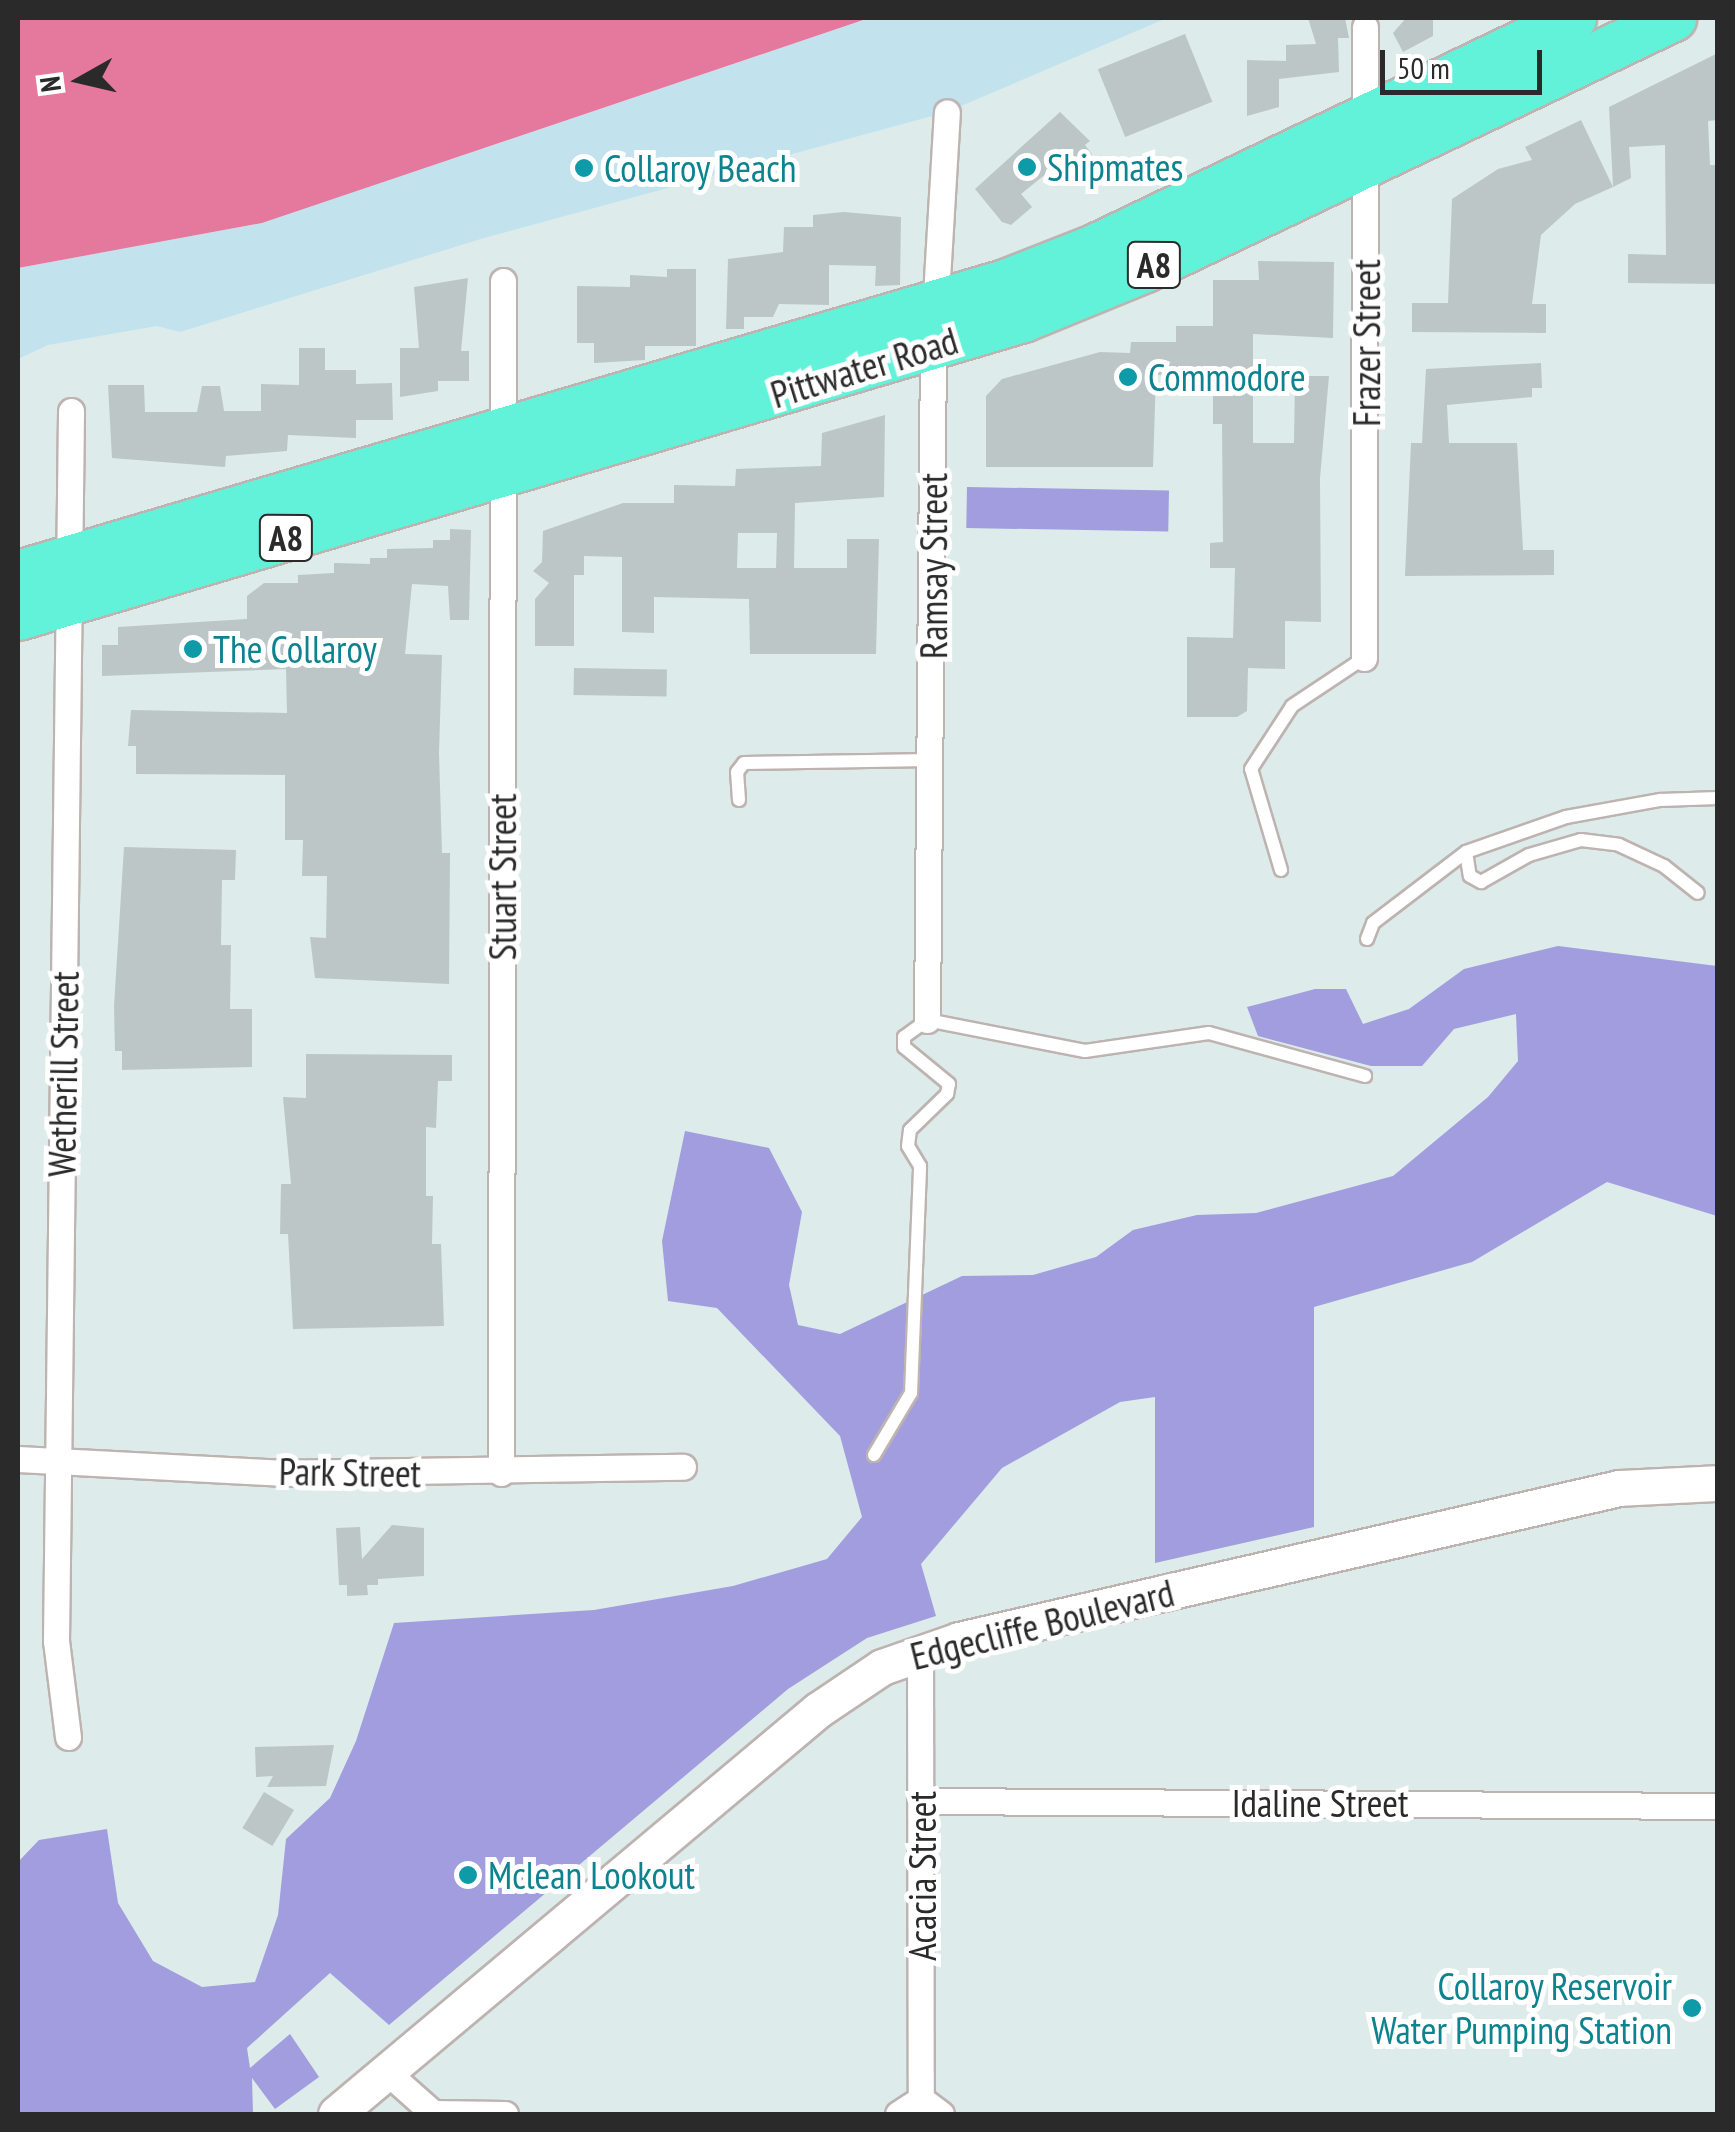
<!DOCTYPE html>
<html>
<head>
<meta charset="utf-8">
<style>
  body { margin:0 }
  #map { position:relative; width:1735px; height:2132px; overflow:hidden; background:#ddebea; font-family:"PT Sans Narrow",sans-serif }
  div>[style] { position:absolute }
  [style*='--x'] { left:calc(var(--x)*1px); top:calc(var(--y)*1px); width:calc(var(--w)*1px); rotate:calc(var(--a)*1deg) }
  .green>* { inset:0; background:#a19dde; transform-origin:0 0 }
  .sand>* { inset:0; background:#c2e3ee }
  .water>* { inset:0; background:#e5789d }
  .building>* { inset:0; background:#bcc6c7; transform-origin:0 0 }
  .roads { filter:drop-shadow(2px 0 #bdb3b0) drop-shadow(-2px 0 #bdb3b0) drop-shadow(0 2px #bdb3b0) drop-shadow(0 -2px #bdb3b0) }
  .lane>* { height:12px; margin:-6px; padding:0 6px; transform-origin:6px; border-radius:6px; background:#fff }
  .street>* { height:25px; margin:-12.5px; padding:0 12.5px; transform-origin:12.5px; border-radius:12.5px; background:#fff }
  .secondary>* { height:35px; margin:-17.5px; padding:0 17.5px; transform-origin:17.5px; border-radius:17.5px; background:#fff }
  .highway>* { height:45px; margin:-22.5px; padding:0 22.5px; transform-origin:22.5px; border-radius:22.5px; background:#61f2d9 }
  .dots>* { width:28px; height:28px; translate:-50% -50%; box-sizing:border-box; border:5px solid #fff; border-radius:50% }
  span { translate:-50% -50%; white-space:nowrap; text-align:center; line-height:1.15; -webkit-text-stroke:10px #fff; paint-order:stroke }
  .shield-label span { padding:2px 8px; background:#fff; border:2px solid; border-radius:8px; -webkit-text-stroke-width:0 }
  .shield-label { font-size:35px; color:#2a2a2a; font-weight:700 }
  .culture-label { font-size:38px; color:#0d838f }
  .left { translate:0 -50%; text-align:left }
  .right { translate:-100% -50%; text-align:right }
  .street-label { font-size:38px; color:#2a2a2a }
  .frame { position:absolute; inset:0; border:20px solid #2a2a2a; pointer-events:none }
  .north { position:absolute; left:30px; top:30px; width:100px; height:100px; -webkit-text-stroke:8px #fff; paint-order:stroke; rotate:262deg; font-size:28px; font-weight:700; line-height:40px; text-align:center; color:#2a2a2a }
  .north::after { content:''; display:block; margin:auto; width:35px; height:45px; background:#2a2a2a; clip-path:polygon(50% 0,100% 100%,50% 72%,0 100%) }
  .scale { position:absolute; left:1380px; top:50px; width:162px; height:45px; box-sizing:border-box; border:5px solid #2a2a2a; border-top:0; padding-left:12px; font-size:30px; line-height:35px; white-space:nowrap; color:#2a2a2a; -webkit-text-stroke:8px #fff; paint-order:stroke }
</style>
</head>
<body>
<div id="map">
  <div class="green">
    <div style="left:967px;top:487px;width:202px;height:41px;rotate:1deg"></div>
    <div style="clip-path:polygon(1558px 946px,1717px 966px,1717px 1216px,1607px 1182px,1472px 1262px,1314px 1307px,1314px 1527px,1155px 1563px,1155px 1397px,1120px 1402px,1002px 1468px,921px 1564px,936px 1616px,867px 1638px,788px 1689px,389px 2025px,330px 1973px,247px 2048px,250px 2068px,290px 2034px,319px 2077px,275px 2109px,252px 2078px,253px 2114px,18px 2114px,18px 1862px,39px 1840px,107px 1829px,118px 1903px,153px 1961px,202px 1987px,255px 1982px,278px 1915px,286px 1839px,330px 1798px,356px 1741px,394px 1623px,594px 1610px,733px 1586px,827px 1559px,862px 1517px,840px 1436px,717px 1308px,668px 1301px,662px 1241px,685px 1131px,769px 1148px,802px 1212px,789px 1285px,798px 1325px,840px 1334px,962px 1276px,1033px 1275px,1096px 1257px,1133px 1230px,1197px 1215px,1256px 1213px,1393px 1176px,1488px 1097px,1518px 1061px,1516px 1014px,1454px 1029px,1422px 1066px,1371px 1066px,1258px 1036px,1247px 1007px,1315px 989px,1346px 989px,1363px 1024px,1409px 1009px,1464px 969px)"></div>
  </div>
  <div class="sand">
    <div style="clip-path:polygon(869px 18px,1167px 18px,947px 112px,484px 238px,180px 332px,157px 326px,48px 345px,18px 359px,18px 268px,262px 223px)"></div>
  </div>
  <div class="water">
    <div style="clip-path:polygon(18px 18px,869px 18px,262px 223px,18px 268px)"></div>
  </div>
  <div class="building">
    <div style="clip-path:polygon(1308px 18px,1345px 18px,1349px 38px,1338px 38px,1339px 72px,1279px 79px,1279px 107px,1247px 116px,1247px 60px,1286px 61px,1286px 45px,1316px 44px)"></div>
    <div style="clip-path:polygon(1406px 18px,1433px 18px,1433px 36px,1403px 52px,1393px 33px)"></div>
    <div style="left:1185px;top:34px;width:73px;height:94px;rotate:68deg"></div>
    <div style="clip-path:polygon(1718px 53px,1718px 120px,1708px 121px,1710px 165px,1718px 165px,1718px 284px,1628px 283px,1628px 254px,1666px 255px,1665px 145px,1629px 147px,1631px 178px,1613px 187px,1609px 107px)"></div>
    <div style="clip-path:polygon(1060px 112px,1090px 141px,1085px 145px,1092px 154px,1072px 171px,1063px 160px,1021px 194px,1032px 207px,1011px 225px,1002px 222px,975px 189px)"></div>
    <div style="clip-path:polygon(1581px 120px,1613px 187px,1575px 204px,1541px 235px,1532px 304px,1546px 304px,1546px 333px,1412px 332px,1412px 303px,1448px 303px,1452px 199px,1498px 169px,1532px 160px,1525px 147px)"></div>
    <div style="clip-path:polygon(844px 212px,901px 217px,900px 285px,875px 286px,876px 266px,829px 265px,829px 305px,779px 304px,773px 317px,744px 317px,744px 329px,726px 329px,728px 259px,783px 252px,784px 227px,813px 227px,813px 215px)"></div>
    <div style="clip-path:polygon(1258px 261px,1334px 262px,1333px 338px,1253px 334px,1253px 443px,1294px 443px,1295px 376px,1329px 376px,1320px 478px,1321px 622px,1285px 621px,1285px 669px,1248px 668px,1247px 711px,1237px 717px,1187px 717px,1187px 637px,1233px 638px,1235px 568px,1210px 568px,1210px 543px,1223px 542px,1222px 424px,1213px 424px,1213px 376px,1156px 375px,1153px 467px,986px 467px,986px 396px,1002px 379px,1100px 352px,1130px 353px,1131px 342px,1176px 342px,1176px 326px,1213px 326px,1213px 280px,1259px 280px)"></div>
    <div style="clip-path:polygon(667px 269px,696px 269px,696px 346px,645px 346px,645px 360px,594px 363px,594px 343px,577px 343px,577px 286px,630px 287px,630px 275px,667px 277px)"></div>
    <div style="clip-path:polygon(468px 278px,461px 351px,469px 351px,469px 381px,438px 381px,438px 391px,400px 397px,400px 348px,419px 348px,414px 287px)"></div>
    <div style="clip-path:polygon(299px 348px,325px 348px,325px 370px,356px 370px,356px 384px,392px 383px,393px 420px,356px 420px,356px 438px,288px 435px,287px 451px,226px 456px,225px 467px,112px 458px,108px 385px,144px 385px,145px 412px,197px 412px,202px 386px,220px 386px,224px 411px,261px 411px,261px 384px,299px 385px)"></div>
    <div style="clip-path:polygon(1541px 363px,1542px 388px,1532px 388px,1532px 397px,1447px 405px,1449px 443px,1517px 443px,1523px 550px,1554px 550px,1554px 575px,1405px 576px,1411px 443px,1422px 443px,1426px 369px)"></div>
    <div style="clip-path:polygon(evenodd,885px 415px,884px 497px,795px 503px,794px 568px,847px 568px,847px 539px,879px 539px,876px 654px,750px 654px,749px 599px,654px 597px,654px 633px,622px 632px,622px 557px,584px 556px,584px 575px,574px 575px,574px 646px,535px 646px,535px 599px,549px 583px,533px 571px,542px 562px,543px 531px,623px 503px,674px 503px,674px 485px,735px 486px,736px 469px,821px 466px,822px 433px,885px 415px,738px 533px,777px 533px,776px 568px,737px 568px,738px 533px)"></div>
    <div style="clip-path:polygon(450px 529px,471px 530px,469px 620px,450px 620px,448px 586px,412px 584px,405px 654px,442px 655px,439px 753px,442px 853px,450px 853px,449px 984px,315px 978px,310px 937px,326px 938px,327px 876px,302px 876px,303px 840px,285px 840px,285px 775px,136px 774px,136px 746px,128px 746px,131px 710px,287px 713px,286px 669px,102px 676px,102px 645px,118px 645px,118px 627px,247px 619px,247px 596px,264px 583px,298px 583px,298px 575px,334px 573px,334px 563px,370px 564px,370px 558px,387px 558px,387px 549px,433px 548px,433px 540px,450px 540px)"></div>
    <div style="left:574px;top:668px;width:93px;height:27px;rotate:1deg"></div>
    <div style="clip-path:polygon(124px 847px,236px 850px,235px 880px,222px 880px,221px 945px,231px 945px,230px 1009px,252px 1009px,252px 1067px,122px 1070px,122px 1051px,115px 1051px,114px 1006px)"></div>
    <div style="clip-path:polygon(306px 1054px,452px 1055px,452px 1081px,438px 1081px,436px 1128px,426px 1127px,426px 1196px,433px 1196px,432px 1244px,441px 1244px,444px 1326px,293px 1329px,288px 1234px,280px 1234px,281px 1184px,291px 1184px,283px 1097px,306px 1098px)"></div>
    <div style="clip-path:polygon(392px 1525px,424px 1528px,424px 1576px,378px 1579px,378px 1585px,367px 1585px,368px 1595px,347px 1596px,347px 1585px,339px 1585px,336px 1528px,360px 1527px,362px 1559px)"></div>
    <div style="clip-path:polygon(334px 1745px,326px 1786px,267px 1787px,273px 1776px,256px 1777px,255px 1747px)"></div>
    <div style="left:264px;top:1792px;width:35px;height:42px;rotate:31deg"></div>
  </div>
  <div class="roads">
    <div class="lane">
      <div style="--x:739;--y:800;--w:28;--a:-94"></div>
      <div style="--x:737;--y:772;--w:11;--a:-52"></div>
      <div style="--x:744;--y:763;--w:187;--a:-0.9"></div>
      <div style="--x:1466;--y:852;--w:24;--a:81"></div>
      <div style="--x:1470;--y:876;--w:13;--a:29"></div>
      <div style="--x:1481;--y:882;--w:55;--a:-29.4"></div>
      <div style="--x:1529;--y:855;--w:54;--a:-16.1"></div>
      <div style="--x:1581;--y:840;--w:38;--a:7"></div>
      <div style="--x:1619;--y:845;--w:50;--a:25"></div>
      <div style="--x:1664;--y:866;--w:43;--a:38.5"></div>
      <div style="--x:1281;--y:870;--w:105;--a:-106.5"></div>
      <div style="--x:1251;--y:769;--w:75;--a:-56.9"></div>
      <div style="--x:1292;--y:706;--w:87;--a:-33.7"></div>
      <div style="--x:1367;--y:939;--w:17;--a:-69"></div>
      <div style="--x:1373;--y:923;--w:117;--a:-37.4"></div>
      <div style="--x:1466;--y:852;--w:106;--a:-19.3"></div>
      <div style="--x:1566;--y:817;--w:96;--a:-10.3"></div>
      <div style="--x:1660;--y:800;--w:58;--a:-2"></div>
      <div style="--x:874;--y:1455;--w:72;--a:-59.2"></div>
      <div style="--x:911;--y:1393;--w:227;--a:-87.7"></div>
      <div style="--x:920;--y:1166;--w:23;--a:-121"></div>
      <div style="--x:908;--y:1146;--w:16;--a:-83"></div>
      <div style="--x:910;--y:1130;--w:52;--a:-44.2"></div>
      <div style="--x:947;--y:1094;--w:10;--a:-79"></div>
      <div style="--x:949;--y:1084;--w:58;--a:-140.6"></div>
      <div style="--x:904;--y:1047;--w:10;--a:-90"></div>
      <div style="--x:904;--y:1037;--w:29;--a:-36"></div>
      <div style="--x:927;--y:1020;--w:161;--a:11.1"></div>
      <div style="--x:1085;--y:1051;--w:125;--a:-8.3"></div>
      <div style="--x:1209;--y:1033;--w:162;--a:15.4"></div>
    </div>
    <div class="street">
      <div style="--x:1364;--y:658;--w:631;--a:-89.91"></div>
      <div style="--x:927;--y:1020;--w:674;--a:-89.49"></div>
      <div style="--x:933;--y:346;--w:234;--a:-86.6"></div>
      <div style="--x:18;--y:1459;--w:263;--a:3"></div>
      <div style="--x:281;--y:1473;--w:402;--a:-0.9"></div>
      <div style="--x:501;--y:1473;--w:1192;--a:-89.9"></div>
      <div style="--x:920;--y:1652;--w:447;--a:89.9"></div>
      <div style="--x:68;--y:1737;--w:97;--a:-97.1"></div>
      <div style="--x:56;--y:1641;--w:1230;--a:-89.3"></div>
      <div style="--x:923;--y:1801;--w:795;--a:0.36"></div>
      <div style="--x:388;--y:2073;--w:60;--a:41.6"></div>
      <div style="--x:433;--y:2113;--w:72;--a:0.8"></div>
      <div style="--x:898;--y:2114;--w:27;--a:-33"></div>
      <div style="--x:921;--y:2099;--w:25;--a:37"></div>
    </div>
    <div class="secondary">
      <div style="--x:336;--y:2114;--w:629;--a:-39.97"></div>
      <div style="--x:818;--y:1710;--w:77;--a:-33.9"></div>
      <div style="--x:882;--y:1667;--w:82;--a:-19.3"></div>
      <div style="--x:959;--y:1640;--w:677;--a:-12.97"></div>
      <div style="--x:1619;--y:1488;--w:99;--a:-2.9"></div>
    </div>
    <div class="highway">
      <div style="--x:18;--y:573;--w:1029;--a:-16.43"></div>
      <div style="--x:1005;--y:282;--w:96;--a:-21.5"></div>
      <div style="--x:1094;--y:247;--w:531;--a:-25.55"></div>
      <div style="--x:18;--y:617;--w:1048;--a:-16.52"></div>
      <div style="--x:1023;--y:319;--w:132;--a:-22.3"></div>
      <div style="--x:1145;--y:269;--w:585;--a:-25.43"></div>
    </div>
  </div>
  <div class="dots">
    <div style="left:1027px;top:167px;background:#0f9aa8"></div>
    <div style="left:584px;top:168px;background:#0f9aa8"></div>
    <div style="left:1128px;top:377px;background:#0f9aa8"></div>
    <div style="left:193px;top:649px;background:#0f9aa8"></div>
    <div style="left:468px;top:1875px;background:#0f9aa8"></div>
    <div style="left:1692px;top:2008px;background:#0f9aa8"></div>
  </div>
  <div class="shield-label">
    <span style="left:1154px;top:265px">A8</span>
    <span style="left:286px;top:538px">A8</span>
  </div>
  <div class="culture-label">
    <span class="left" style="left:1047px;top:167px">Shipmates</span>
    <span class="left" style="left:604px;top:168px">Collaroy Beach</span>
    <span class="left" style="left:1148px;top:377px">Commodore</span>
    <span class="left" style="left:213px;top:649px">The Collaroy</span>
    <span class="left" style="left:488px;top:1875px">Mclean Lookout</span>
    <span class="right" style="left:1672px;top:2008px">Collaroy Reservoir<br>Water Pumping Station</span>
  </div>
  <div class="street-label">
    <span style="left:1366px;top:343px;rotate:-90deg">Frazer Street</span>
    <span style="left:864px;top:367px;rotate:-17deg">Pittwater Road</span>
    <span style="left:933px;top:566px;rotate:-90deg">Ramsay Street</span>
    <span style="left:502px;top:877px;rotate:-90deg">Stuart Street</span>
    <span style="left:63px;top:1074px;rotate:-89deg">Wetherill Street</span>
    <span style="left:350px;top:1472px;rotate:1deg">Park Street</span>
    <span style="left:1042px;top:1624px;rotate:-14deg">Edgecliffe Boulevard</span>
    <span style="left:1320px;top:1803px">Idaline Street</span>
    <span style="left:922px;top:1876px;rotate:-90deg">Acacia Street</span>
  </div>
  <div class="frame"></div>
  <div class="north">N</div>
  <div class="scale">50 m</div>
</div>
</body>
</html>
